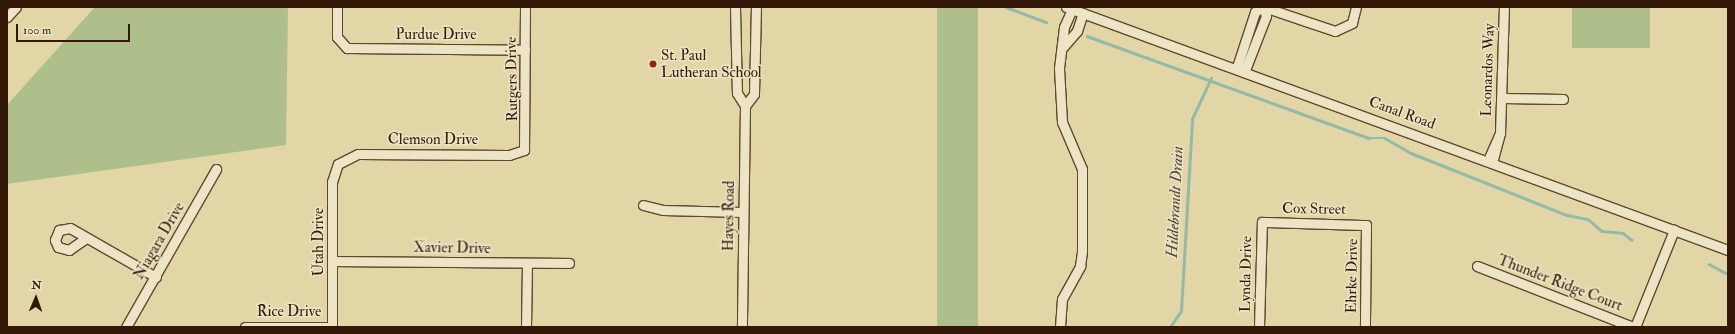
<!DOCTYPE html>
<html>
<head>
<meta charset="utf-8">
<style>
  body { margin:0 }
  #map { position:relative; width:1735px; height:334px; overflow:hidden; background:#e3d6a6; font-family:"IM FELL Double Pica",serif }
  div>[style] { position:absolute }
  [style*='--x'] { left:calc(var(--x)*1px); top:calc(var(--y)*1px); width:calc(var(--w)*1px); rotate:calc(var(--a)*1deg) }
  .green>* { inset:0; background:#aebf8b; transform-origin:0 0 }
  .stream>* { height:2.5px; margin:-1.25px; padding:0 1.25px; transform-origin:1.25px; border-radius:1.25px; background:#95b9a9 }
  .roads { filter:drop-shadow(1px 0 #5f4830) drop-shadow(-1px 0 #5f4830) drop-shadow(0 1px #5f4830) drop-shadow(0 -1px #5f4830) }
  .minor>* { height:9px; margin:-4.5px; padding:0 4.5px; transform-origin:4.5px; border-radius:4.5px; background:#ede4c5 }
  .dots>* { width:11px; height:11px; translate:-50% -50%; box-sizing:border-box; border:2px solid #ede4c5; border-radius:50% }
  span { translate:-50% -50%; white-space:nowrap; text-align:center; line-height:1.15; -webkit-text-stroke:3px #ede4c5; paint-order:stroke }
  .street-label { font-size:15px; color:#331808 }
  .poi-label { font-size:15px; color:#331808 }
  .left { translate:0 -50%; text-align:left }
  .water-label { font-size:16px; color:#504838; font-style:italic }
  .frame { position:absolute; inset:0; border:8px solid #331808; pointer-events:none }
  .north { position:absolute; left:16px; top:278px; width:40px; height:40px; -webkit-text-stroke:3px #ede4c5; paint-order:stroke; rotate:2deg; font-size:11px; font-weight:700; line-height:16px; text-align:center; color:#331808 }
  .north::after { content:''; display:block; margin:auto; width:14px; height:18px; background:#331808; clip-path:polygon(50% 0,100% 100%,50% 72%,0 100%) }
  .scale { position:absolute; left:16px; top:24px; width:114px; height:18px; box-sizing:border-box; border:2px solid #331808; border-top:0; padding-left:5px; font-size:12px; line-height:14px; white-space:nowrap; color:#331808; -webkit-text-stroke:3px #ede4c5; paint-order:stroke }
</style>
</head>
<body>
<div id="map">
  <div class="green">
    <div style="clip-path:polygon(95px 7px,288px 7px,286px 145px,7px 184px,7px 105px)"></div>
    <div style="left:937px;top:7px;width:41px;height:320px"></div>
    <div style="left:1572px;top:7px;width:78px;height:41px"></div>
  </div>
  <div class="stream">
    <div style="--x:1006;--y:7;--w:43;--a:20.6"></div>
    <div style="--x:1087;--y:36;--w:300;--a:19.9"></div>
    <div style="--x:1369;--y:138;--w:16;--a:0"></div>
    <div style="--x:1385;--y:138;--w:30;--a:30"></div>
    <div style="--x:1411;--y:153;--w:168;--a:21.7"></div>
    <div style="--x:1567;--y:215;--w:21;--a:11"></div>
    <div style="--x:1588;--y:219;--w:18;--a:41"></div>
    <div style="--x:1602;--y:231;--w:21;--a:5"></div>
    <div style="--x:1623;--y:233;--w:11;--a:38"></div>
    <div style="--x:1709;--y:264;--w:21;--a:28"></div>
    <div style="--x:1170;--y:327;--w:19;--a:-55"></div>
    <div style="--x:1181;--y:311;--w:192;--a:-86.7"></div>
    <div style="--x:1192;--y:119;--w:45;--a:-65.1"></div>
  </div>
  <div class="roads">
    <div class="minor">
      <div style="--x:337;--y:7;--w:30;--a:90"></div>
      <div style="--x:337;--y:37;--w:15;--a:48"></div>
      <div style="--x:347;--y:48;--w:178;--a:0.6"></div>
      <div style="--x:735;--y:7;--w:86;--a:88.7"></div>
      <div style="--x:737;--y:93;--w:15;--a:58"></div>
      <div style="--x:745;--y:106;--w:221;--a:90.8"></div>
      <div style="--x:1066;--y:7;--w:705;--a:20.16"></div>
      <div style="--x:1264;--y:7;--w:75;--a:18.7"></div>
      <div style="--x:1335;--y:31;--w:19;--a:-25"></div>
      <div style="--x:1352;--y:23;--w:16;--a:-76"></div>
      <div style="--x:7;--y:17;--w:13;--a:-48"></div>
      <div style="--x:1063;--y:47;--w:21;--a:-49"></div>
      <div style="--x:1077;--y:31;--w:19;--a:-72"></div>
      <div style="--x:1237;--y:67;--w:58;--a:-71.9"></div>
      <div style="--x:1255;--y:12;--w:9;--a:-36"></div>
      <div style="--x:1245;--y:70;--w:58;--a:-68.7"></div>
      <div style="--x:1266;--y:16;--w:9;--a:-108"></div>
      <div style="--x:1503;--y:98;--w:60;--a:1"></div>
      <div style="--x:745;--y:106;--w:15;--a:-53"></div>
      <div style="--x:754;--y:94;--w:87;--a:-88.7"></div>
      <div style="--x:1500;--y:133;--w:126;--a:-88.2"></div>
      <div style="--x:1488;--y:160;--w:30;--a:-66"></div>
      <div style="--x:1500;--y:133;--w:30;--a:105"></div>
      <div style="--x:643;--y:205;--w:21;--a:14"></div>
      <div style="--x:663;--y:210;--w:79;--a:1.5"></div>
      <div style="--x:86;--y:238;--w:21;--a:145"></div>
      <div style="--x:69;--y:250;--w:11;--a:-165"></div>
      <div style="--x:58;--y:247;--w:8;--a:-113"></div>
      <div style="--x:55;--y:240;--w:11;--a:-68"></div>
      <div style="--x:59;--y:230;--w:11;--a:-10"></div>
      <div style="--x:70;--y:228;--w:99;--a:29.7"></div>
      <div style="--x:333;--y:261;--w:236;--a:0.5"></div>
      <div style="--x:1477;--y:266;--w:168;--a:21.4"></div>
      <div style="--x:126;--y:327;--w:182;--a:-60.3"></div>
      <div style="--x:245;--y:327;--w:87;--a:0"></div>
      <div style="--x:332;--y:327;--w:145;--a:-90"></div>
      <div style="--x:332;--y:182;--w:19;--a:-72"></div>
      <div style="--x:338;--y:164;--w:22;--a:-27"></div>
      <div style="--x:358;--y:154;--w:151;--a:0.4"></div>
      <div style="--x:509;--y:155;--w:16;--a:-18"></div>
      <div style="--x:524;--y:150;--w:143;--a:-89.6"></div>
      <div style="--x:526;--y:327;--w:64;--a:-89.1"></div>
      <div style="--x:1060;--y:327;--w:28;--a:-86"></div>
      <div style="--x:1062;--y:299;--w:38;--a:-61"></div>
      <div style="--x:1080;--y:266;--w:15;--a:-82"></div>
      <div style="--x:1082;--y:251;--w:82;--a:-90"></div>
      <div style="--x:1082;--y:169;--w:51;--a:-113.1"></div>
      <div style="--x:1062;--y:122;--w:54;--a:-93.2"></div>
      <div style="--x:1059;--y:68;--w:41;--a:-83"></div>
      <div style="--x:1064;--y:27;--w:20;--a:-66"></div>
      <div style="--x:1259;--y:327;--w:105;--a:-88.4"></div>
      <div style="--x:1262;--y:222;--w:104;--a:1.7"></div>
      <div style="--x:1366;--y:225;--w:102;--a:90.6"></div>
      <div style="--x:1635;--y:327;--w:105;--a:-68.1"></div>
    </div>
  </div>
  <div class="dots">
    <div style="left:653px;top:64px;background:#8f2418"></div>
  </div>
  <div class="street-label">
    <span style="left:436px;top:35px">Purdue Drive</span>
    <span style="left:1488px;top:70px;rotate:-88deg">Leonardos Way</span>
    <span style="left:512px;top:79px;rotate:-91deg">Rutgers Drive</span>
    <span style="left:1402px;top:113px;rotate:20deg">Canal Road</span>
    <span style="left:433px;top:140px">Clemson Drive</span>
    <span style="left:1314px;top:209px;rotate:1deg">Cox Street</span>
    <span style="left:729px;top:216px;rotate:-89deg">Hayes Road</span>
    <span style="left:159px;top:241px;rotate:-60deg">Niagara Drive</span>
    <span style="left:319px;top:242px;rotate:-90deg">Utah Drive</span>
    <span style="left:452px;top:248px;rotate:1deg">Xavier Drive</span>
    <span style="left:1246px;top:274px;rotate:-89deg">Lynda Drive</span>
    <span style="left:1352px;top:276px;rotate:-89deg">Ehrke Drive</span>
    <span style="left:1560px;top:283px;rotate:21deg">Thunder Ridge Court</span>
    <span style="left:289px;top:312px">Rice Drive</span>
  </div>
  <div class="poi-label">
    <span class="left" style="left:661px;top:64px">St. Paul<br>Lutheran School</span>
  </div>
  <div class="water-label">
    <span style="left:1175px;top:202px;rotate:-87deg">Hildebrandt Drain</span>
  </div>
  <div class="frame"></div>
  <div class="north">N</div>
  <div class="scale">100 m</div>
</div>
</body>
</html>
